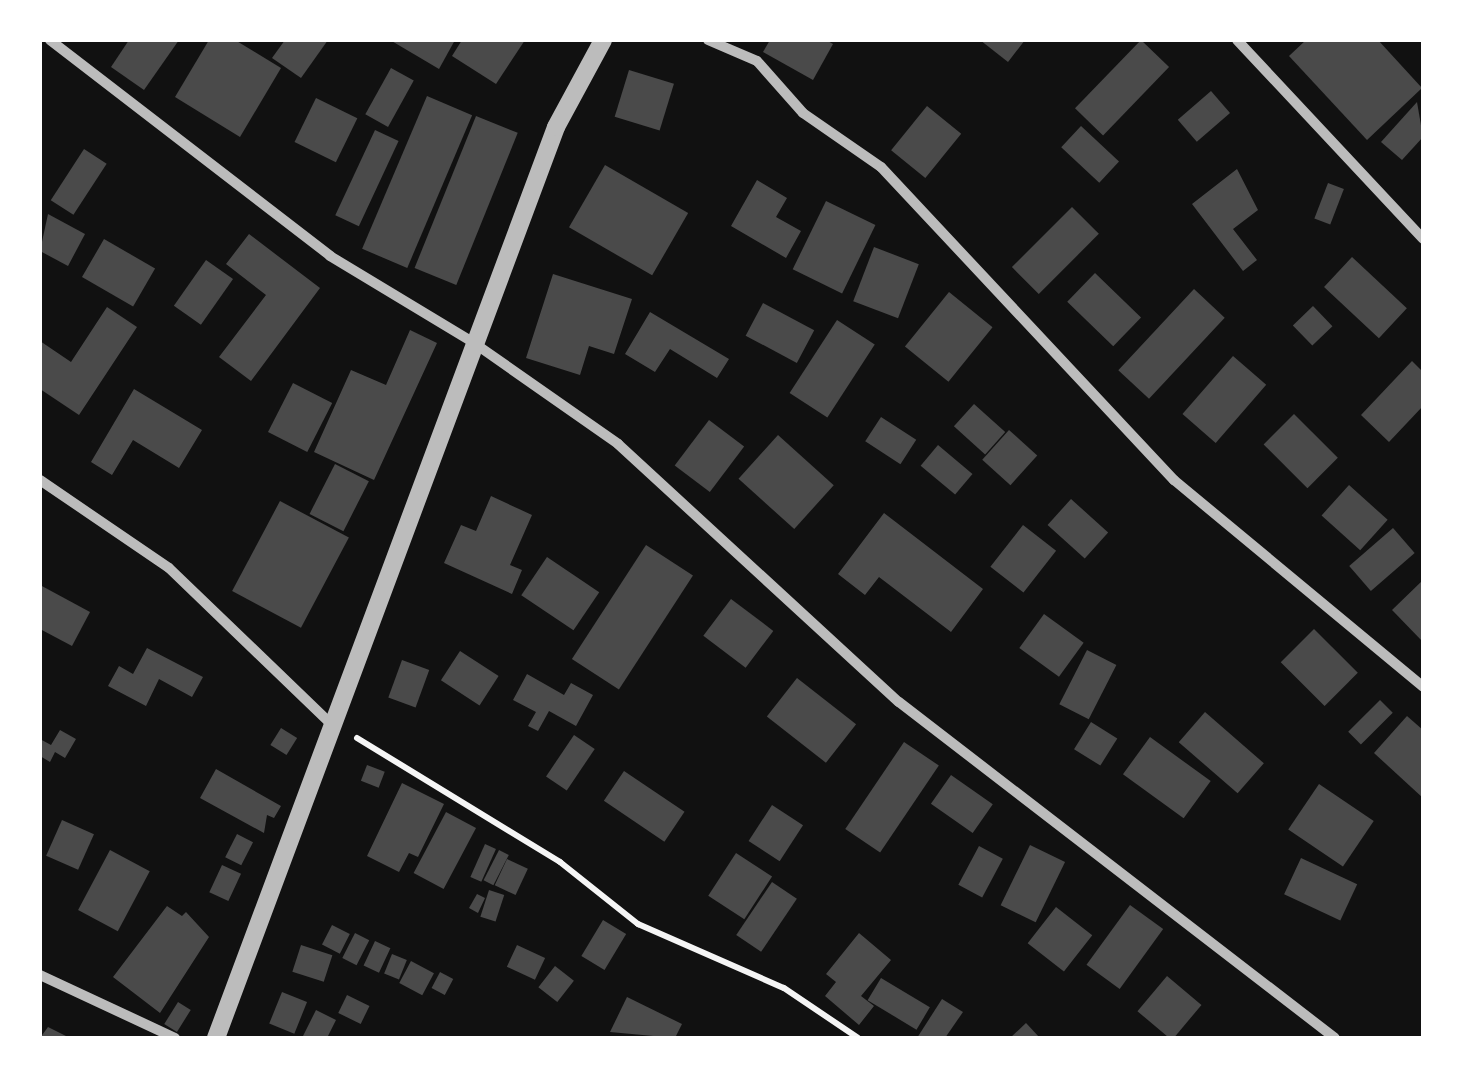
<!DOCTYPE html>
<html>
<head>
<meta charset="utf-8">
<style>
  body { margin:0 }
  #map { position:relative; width:1463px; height:1078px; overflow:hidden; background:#111; font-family:Figtree,sans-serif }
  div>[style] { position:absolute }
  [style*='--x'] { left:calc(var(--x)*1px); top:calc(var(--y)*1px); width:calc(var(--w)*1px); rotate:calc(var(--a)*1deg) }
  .building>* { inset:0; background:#4a4a4a; transform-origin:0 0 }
  .path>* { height:6px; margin:-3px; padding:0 3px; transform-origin:3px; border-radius:3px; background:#f5f5f5 }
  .minor>* { height:10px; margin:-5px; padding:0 5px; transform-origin:5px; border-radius:5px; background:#bcbcbc }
  .tertiary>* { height:18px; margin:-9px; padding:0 9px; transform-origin:9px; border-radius:9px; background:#bcbcbc }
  span { translate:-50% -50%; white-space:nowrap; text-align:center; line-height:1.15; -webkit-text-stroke:10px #fff; paint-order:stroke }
  .frame { position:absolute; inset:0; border:42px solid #fff; pointer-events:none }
</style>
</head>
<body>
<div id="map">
  <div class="building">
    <div style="clip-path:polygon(129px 40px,179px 40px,144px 90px,111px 67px)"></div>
    <div style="clip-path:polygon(209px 40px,235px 40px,281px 68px,240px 137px,175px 97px)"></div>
    <div style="clip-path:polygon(285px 40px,328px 40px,301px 78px,272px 58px)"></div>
    <div style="clip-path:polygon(390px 40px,455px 40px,439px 69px)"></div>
    <div style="clip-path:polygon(462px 40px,525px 40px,496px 84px,452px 56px)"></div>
    <div style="clip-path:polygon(770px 40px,826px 40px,833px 44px,813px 80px,763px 52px)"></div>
    <div style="clip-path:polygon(980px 40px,1025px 40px,1008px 62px)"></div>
    <div style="left:1141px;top:40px;width:39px;height:95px;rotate:44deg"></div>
    <div style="clip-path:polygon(1306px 40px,1378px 40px,1422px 88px,1367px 140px,1289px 56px)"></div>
    <div style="left:391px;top:68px;width:26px;height:53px;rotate:29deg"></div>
    <div style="left:629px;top:70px;width:47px;height:49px;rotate:17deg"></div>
    <div style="left:1211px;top:91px;width:29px;height:44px;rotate:49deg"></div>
    <div style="left:427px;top:96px;width:49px;height:166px;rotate:23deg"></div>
    <div style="left:316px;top:98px;width:46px;height:49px;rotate:26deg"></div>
    <div style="clip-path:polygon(1417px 102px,1423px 137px,1402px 160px,1381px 142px)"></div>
    <div style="left:927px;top:106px;width:44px;height:57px;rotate:39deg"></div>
    <div style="left:476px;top:116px;width:45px;height:164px;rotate:22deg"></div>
    <div style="left:1081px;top:126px;width:52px;height:29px;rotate:43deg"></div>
    <div style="left:375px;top:130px;width:26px;height:94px;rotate:25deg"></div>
    <div style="left:84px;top:149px;width:27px;height:61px;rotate:33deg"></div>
    <div style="left:605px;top:165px;width:96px;height:72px;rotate:30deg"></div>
    <div style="clip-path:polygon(1237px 169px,1258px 210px,1233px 229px,1257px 260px,1243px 271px,1192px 204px)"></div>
    <div style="clip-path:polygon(757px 180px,787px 198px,776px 217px,801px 231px,786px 258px,731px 226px)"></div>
    <div style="left:1328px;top:183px;width:17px;height:38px;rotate:21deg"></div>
    <div style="left:826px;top:201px;width:55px;height:76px;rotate:26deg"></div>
    <div style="left:1072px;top:207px;width:38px;height:85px;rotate:45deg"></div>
    <div style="clip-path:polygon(48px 214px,85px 234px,68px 266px,40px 251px)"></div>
    <div style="clip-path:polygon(249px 234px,320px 288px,251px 381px,219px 357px,266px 295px,226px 264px)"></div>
    <div style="left:104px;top:239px;width:59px;height:44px;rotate:30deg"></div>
    <div style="left:874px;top:247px;width:48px;height:58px;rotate:21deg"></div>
    <div style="left:1352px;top:257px;width:75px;height:41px;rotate:43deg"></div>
    <div style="left:206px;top:260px;width:33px;height:56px;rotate:35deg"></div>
    <div style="left:1095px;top:273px;width:64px;height:40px;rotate:44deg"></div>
    <div style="clip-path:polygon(553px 274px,632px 299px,614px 354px,589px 346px,580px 375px,526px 358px)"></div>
    <div style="left:1194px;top:289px;width:42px;height:111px;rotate:43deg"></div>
    <div style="left:949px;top:292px;width:56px;height:70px;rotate:39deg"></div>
    <div style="left:763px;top:303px;width:58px;height:37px;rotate:28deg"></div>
    <div style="left:1313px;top:306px;width:28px;height:28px;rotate:46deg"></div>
    <div style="clip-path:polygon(107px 307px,137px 327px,79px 415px,40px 389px,40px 341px,71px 362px)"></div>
    <div style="clip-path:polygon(650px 312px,729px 359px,717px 378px,670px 349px,655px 372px,625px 354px)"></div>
    <div style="left:837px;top:320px;width:45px;height:87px;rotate:33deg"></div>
    <div style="clip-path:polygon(410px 330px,437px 343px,374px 480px,314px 452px,351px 370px,386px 385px)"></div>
    <div style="left:1233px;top:356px;width:44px;height:77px;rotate:41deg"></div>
    <div style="clip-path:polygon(1412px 361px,1423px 372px,1423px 406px,1389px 442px,1361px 415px)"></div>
    <div style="left:293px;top:383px;width:44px;height:55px;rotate:27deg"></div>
    <div style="clip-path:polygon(134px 389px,202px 430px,179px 468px,133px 440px,112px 475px,91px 462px)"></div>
    <div style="left:974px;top:404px;width:42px;height:30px;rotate:42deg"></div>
    <div style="left:1294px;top:414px;width:62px;height:43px;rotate:45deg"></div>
    <div style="left:881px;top:417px;width:42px;height:29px;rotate:33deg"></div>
    <div style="left:709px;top:420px;width:44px;height:57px;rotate:37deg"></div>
    <div style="left:1009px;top:430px;width:38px;height:40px;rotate:42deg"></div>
    <div style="left:778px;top:435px;width:75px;height:59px;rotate:42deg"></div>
    <div style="left:938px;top:445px;width:45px;height:27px;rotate:40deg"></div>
    <div style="left:335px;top:464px;width:38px;height:56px;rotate:27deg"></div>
    <div style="left:1349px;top:485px;width:52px;height:41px;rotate:42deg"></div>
    <div style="clip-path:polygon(491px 496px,532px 515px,510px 565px,522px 570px,512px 594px,444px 563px,461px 525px,476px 531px)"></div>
    <div style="left:1071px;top:499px;width:50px;height:35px;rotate:42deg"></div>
    <div style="left:280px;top:501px;width:78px;height:102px;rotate:28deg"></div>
    <div style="clip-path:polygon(884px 513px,983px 589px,951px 632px,879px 577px,865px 595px,838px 574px)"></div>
    <div style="left:1023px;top:525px;width:42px;height:53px;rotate:38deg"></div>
    <div style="left:1393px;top:528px;width:33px;height:58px;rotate:49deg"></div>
    <div style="left:646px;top:545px;width:56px;height:136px;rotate:33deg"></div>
    <div style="left:547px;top:557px;width:63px;height:46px;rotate:34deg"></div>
    <div style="clip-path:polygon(1423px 580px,1423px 642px,1392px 610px)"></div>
    <div style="clip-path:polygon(40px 585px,90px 612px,72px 646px,40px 629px)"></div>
    <div style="left:731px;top:599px;width:53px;height:46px;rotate:37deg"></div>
    <div style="left:1044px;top:614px;width:49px;height:42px;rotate:36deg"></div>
    <div style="left:1314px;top:629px;width:62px;height:47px;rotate:45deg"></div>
    <div style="clip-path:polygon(147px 648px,203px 677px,192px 697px,159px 679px,146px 706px,108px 686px,119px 666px,133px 674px)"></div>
    <div style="left:1087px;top:650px;width:33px;height:61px;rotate:27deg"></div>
    <div style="left:460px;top:651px;width:46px;height:35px;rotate:33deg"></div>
    <div style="left:402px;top:660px;width:29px;height:40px;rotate:20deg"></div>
    <div style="clip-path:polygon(527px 674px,564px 695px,571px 683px,593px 695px,576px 726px,549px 711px,538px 731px,528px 726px,536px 712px,513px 700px)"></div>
    <div style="left:797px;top:678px;width:75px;height:49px;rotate:38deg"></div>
    <div style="left:1380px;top:700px;width:18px;height:45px;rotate:45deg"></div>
    <div style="left:1205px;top:712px;width:78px;height:40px;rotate:41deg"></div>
    <div style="clip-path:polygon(1407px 716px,1423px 730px,1423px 798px,1374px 753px)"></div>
    <div style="left:1091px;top:722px;width:31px;height:32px;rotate:32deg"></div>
    <div style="left:281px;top:728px;width:19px;height:20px;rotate:32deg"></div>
    <div style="clip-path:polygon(60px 730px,76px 739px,65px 758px,55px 752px,50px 762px,40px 756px,40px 739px,51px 745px)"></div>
    <div style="left:574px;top:735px;width:25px;height:50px;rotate:34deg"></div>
    <div style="left:1150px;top:737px;width:75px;height:46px;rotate:36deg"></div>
    <div style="left:904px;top:742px;width:42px;height:105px;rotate:34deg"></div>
    <div style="left:367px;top:765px;width:19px;height:17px;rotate:21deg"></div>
    <div style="clip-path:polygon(216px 769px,281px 806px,274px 818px,267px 815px,264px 833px,200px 798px)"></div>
    <div style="left:624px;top:771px;width:73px;height:36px;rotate:34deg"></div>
    <div style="left:951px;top:775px;width:51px;height:35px;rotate:35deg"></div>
    <div style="clip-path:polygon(402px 783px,444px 804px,418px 857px,409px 853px,399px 872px,367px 856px)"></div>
    <div style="left:1319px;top:784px;width:66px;height:55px;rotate:34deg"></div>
    <div style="left:772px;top:805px;width:37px;height:43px;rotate:33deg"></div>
    <div style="left:446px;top:812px;width:34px;height:69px;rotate:28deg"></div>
    <div style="left:62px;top:820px;width:35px;height:39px;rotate:24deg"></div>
    <div style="left:237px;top:834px;width:18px;height:26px;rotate:27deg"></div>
    <div style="left:485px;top:844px;width:12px;height:36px;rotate:24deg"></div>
    <div style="left:1030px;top:845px;width:39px;height:67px;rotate:26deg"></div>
    <div style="left:979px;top:846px;width:27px;height:44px;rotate:28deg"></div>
    <div style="left:110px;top:850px;width:45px;height:68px;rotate:28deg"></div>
    <div style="left:499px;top:850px;width:11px;height:34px;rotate:27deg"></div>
    <div style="left:736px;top:853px;width:43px;height:51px;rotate:33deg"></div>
    <div style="left:1301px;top:858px;width:62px;height:40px;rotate:25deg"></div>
    <div style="left:507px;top:859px;width:23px;height:29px;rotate:25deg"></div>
    <div style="left:222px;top:865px;width:21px;height:30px;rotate:25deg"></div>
    <div style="left:772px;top:882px;width:30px;height:64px;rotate:34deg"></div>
    <div style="left:489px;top:890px;width:16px;height:28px;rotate:18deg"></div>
    <div style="clip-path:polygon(477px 894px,485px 898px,478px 913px,469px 908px)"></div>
    <div style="left:1130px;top:905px;width:41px;height:74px;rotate:36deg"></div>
    <div style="clip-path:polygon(167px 906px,182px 916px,186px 912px,209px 937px,160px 1013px,113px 977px)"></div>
    <div style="left:1056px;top:907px;width:46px;height:46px;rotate:38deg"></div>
    <div style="left:603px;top:920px;width:27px;height:42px;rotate:31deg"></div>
    <div style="left:332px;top:925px;width:20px;height:22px;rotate:27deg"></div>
    <div style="left:355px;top:933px;width:16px;height:28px;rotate:27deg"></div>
    <div style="clip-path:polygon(859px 933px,891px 960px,861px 996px,874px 1006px,859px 1025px,825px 996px,836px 982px,826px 974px)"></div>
    <div style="left:375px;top:941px;width:17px;height:27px;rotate:25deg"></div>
    <div style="left:301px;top:945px;width:33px;height:28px;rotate:18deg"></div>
    <div style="left:517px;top:945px;width:31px;height:24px;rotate:25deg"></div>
    <div style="left:392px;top:954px;width:16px;height:21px;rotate:22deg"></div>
    <div style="left:411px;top:961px;width:26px;height:25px;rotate:28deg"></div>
    <div style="left:555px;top:966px;width:24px;height:27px;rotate:38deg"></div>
    <div style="left:440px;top:972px;width:15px;height:18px;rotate:28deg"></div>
    <div style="left:1167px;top:976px;width:45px;height:46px;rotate:40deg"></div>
    <div style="left:881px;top:978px;width:57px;height:26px;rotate:31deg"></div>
    <div style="left:282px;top:992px;width:27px;height:34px;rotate:22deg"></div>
    <div style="left:347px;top:995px;width:25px;height:20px;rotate:26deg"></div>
    <div style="clip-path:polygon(627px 997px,682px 1024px,675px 1038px,610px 1032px)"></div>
    <div style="clip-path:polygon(942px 999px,963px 1012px,945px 1038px,917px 1038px)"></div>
    <div style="left:178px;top:1002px;width:15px;height:26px;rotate:32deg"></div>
    <div style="clip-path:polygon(316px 1010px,336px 1020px,327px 1038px,302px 1038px)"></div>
    <div style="clip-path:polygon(1026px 1023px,1040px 1038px,1010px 1038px)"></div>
    <div style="clip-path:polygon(48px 1027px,70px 1038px,40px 1038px)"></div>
  </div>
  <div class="path">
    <div style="--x:357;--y:738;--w:238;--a:31.4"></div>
    <div style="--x:560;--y:862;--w:100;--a:38.5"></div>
    <div style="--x:638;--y:924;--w:159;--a:23.7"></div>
    <div style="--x:784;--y:988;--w:89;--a:34"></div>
  </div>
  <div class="minor">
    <div style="--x:50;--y:40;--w:354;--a:37.6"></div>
    <div style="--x:330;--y:256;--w:168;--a:31.1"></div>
    <div style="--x:474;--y:343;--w:176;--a:35"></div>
    <div style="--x:618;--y:444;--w:381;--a:42.6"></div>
    <div style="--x:899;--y:702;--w:550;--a:37.62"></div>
    <div style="--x:708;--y:40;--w:53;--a:23.2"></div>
    <div style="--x:757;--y:61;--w:69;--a:48.5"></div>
    <div style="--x:803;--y:113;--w:95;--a:34.7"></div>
    <div style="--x:881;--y:167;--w:429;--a:46.9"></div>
    <div style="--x:1174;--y:480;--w:324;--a:39.7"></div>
    <div style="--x:1237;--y:40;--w:272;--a:46.9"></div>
    <div style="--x:40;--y:480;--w:156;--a:34.3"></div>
    <div style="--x:169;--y:568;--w:228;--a:43.9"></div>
    <div style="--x:40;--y:975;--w:149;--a:25"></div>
  </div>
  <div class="tertiary">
    <div style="--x:216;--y:1038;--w:972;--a:-69.53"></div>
    <div style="--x:556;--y:127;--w:99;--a:-61.6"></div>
  </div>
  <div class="frame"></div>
</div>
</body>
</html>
